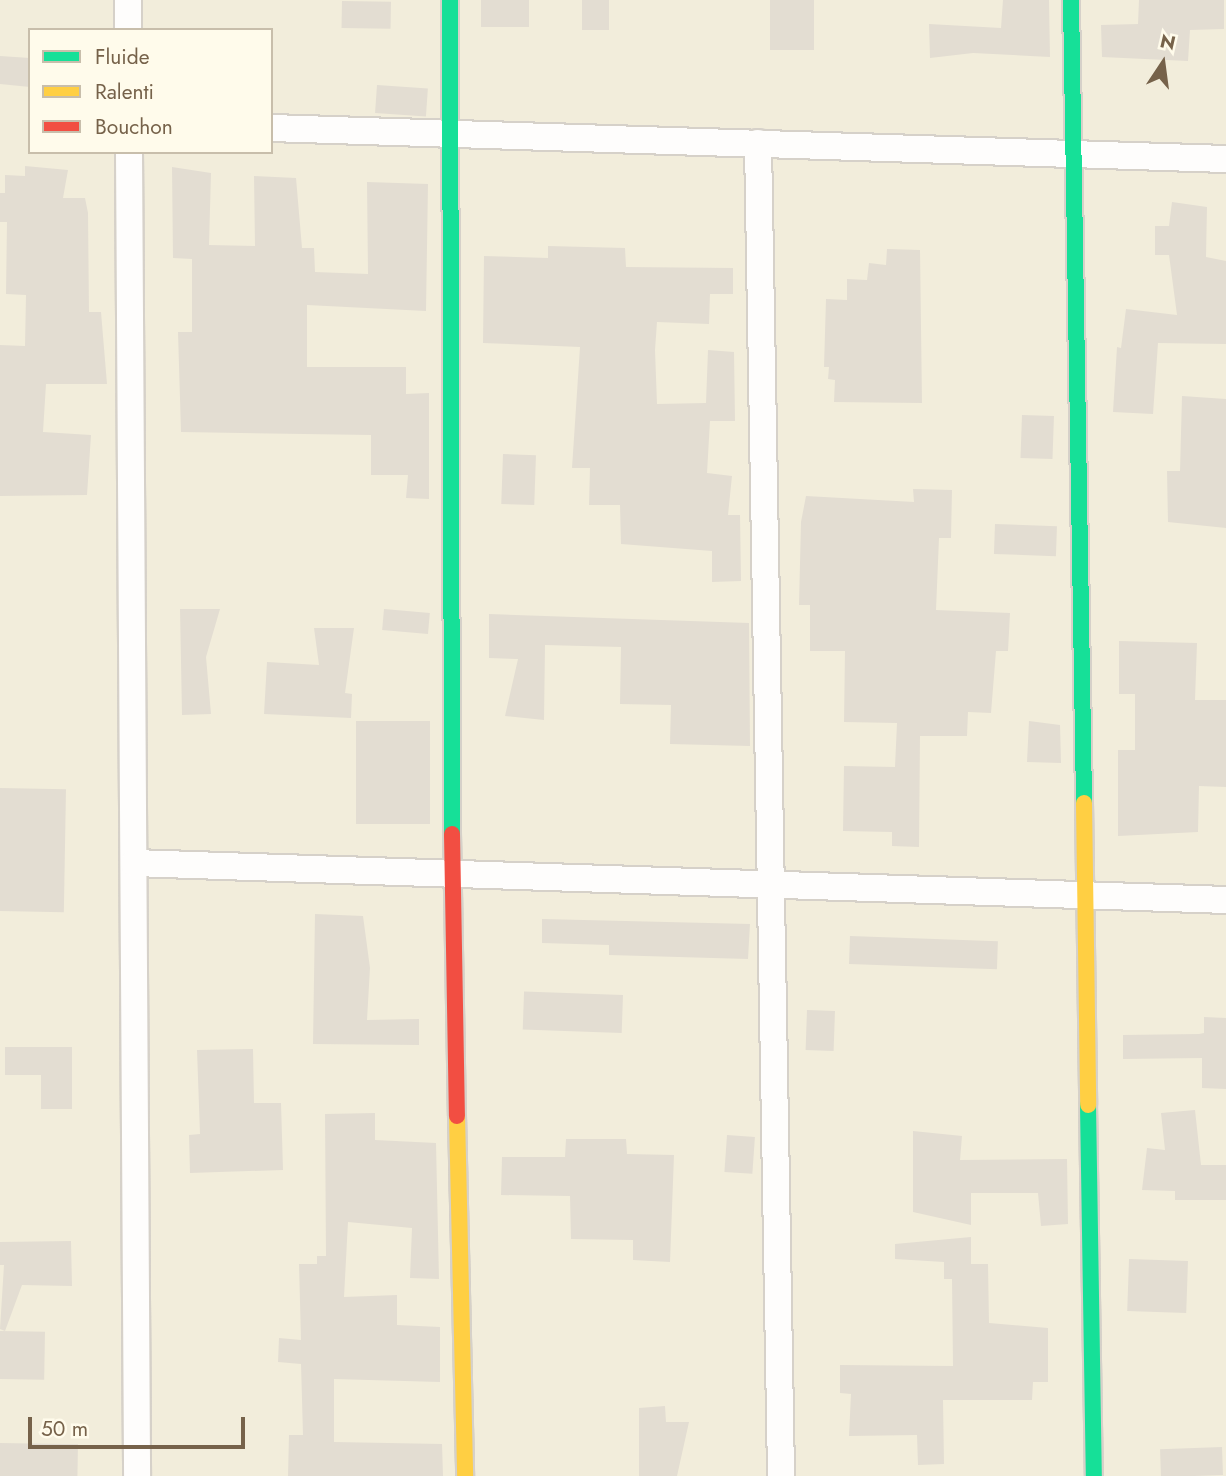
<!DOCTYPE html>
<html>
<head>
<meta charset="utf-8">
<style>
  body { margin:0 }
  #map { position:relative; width:1226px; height:1476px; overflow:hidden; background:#f7f4eb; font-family:Jost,sans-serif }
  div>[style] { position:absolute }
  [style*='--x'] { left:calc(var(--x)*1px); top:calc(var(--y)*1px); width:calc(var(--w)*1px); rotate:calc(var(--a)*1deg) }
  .residential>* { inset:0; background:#f2eddb }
  .building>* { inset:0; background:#e3ddd2; transform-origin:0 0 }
  .roads { filter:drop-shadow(2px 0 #d6d1c9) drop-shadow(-2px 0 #d6d1c9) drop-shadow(0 2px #d6d1c9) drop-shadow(0 -2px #d6d1c9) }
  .street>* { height:26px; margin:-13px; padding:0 13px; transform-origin:13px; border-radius:13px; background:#fefdfc }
  .fast>* { height:16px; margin:-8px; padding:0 8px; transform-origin:8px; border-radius:8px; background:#16e098 }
  .slow>* { height:16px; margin:-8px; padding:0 8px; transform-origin:8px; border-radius:8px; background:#ffcf43 }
  .jam>* { height:16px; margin:-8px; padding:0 8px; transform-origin:8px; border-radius:8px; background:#f24e42 }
  span { translate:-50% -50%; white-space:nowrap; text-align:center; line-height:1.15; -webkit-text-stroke:6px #fffbeb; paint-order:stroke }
  .legend { position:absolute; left:28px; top:28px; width:245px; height:126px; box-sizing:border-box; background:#fffbeb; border:2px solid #c8beab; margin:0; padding:9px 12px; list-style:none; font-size:21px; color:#76624a }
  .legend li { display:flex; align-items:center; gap:14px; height:35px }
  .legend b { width:35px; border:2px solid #c8beab }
  .north { position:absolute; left:1128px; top:28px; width:70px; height:70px; -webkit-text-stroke:5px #fffbeb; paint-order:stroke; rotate:13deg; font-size:19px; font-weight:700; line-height:28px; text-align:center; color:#76624a }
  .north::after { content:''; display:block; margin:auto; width:24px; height:32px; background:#76624a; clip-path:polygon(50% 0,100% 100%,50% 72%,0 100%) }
  .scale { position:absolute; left:28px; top:1417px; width:217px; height:32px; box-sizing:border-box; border:4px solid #76624a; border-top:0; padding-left:9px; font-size:21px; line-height:24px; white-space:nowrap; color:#76624a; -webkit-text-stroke:5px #fffbeb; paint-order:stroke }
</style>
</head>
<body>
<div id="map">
  <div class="residential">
    <div style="clip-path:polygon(evenodd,0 0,1226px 0,1226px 1476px,0 1476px,0 0,30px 30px,271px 30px,271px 152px,30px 152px,30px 30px)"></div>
  </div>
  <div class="building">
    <div style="left:481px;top:0;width:48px;height:27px"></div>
    <div style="left:582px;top:0;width:27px;height:30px"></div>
    <div style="left:770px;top:0;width:44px;height:50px"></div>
    <div style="clip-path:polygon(1003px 0,1049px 0,1050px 57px,973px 53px,930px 58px,929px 24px,1001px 28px)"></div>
    <div style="clip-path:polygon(1139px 0,1224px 0,1224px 29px,1190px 30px,1188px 61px,1102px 57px,1101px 25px,1138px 24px)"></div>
    <div style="left:342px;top:1px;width:49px;height:27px;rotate:1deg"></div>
    <div style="clip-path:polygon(0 56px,30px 58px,30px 87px,0 84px)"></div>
    <div style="left:377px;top:85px;width:51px;height:28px;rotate:4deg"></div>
    <div style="clip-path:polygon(25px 166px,68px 170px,63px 198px,85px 198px,88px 213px,89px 312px,101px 312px,107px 384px,46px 384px,43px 432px,91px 435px,87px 495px,0 496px,0 345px,25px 346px,26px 295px,6px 294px,7px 222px,0 222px,0 193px,5px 193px,5px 175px,25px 176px)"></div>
    <div style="clip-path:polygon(172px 167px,211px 173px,209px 245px,255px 246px,254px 176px,296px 178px,302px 248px,314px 248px,315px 272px,368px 274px,367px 182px,428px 184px,426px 311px,307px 305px,307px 367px,406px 367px,406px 394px,429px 393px,429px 499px,406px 498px,408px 475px,371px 475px,371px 435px,181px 432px,178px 332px,192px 332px,192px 259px,173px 258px)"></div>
    <div style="clip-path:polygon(1172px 202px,1207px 207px,1206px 257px,1226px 261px,1226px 344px,1158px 343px,1153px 414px,1113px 412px,1117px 347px,1121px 348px,1126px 309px,1177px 315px,1169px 255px,1155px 255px,1155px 226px,1169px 226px)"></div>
    <div style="clip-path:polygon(548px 246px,625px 248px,626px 267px,733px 268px,733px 294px,710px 294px,709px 324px,657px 322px,655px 350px,657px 404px,706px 403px,708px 350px,734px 352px,735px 421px,710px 421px,707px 473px,732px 476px,728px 515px,740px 515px,741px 581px,712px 582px,712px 551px,621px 544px,620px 505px,589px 505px,590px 468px,572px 468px,580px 347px,483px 343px,484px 256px,548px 258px)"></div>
    <div style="clip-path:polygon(887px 249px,920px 250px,922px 403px,834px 402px,835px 380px,828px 379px,829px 367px,824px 367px,826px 299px,847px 300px,847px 279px,867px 280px,869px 263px,886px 265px)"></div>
    <div style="clip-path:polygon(1182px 396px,1226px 399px,1226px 528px,1168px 522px,1167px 471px,1180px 471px)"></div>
    <div style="left:1022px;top:415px;width:32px;height:43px;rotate:2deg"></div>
    <div style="left:503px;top:454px;width:33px;height:50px;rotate:2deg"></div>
    <div style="clip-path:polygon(913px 489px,952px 490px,951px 538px,939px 538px,936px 610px,1010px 613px,1008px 651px,996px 651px,991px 713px,968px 712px,967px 736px,920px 736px,919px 847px,892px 846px,892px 832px,843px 831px,844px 766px,895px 767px,897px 723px,844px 722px,845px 651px,810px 651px,810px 605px,799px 605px,801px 522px,806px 496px,914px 502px)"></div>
    <div style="left:995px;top:524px;width:62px;height:30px;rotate:2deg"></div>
    <div style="clip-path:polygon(180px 609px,220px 609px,206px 657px,211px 714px,182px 715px)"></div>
    <div style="left:384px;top:609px;width:46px;height:21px;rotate:5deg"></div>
    <div style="clip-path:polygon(489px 614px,749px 623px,750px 746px,670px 744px,671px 705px,620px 704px,621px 647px,545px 645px,544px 720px,505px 716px,518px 659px,489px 658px)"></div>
    <div style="clip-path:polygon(314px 628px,354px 628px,345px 693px,352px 694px,351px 718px,264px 714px,267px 662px,319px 665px)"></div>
    <div style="clip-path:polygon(1119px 641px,1197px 643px,1195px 700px,1226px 700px,1226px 787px,1199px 786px,1198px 832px,1118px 836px,1118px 750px,1135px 750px,1135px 694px,1119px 694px)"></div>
    <div style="left:356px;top:721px;width:74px;height:103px"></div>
    <div style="clip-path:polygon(1029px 721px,1060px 725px,1061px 763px,1027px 762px)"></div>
    <div style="left:0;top:788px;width:66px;height:123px;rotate:1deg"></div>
    <div style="clip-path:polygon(315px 914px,363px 916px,370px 968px,367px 1020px,419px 1019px,419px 1045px,313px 1044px)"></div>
    <div style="clip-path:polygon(542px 919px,750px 924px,748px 959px,609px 955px,609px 945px,542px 943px)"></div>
    <div style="left:850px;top:936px;width:148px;height:28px;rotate:2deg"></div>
    <div style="left:623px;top:995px;width:38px;height:99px;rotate:92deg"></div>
    <div style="left:807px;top:1010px;width:28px;height:40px;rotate:2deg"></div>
    <div style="clip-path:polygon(1204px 1017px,1226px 1018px,1226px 1089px,1202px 1088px,1202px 1058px,1123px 1059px,1123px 1035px,1199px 1034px,1204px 1033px)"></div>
    <div style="clip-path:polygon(5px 1047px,72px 1047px,72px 1109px,41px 1109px,41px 1075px,5px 1075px)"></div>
    <div style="clip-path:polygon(253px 1049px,254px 1103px,281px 1103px,283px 1170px,190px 1173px,189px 1135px,200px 1134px,197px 1050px)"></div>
    <div style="clip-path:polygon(1195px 1110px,1201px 1165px,1226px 1165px,1226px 1200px,1175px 1200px,1175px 1191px,1142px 1190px,1147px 1148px,1165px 1150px,1161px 1113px)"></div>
    <div style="clip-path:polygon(375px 1113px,375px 1140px,436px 1143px,439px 1279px,410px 1278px,412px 1228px,348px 1222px,344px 1297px,397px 1295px,397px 1325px,440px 1327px,440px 1382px,334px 1379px,334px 1442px,442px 1444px,443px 1476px,288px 1476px,289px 1435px,303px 1435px,301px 1364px,278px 1362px,279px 1338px,301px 1340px,299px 1264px,317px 1264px,317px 1256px,326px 1256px,325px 1114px)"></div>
    <div style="clip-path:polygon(913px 1131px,962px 1136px,960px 1160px,1067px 1159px,1068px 1224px,1041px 1226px,1038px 1193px,971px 1193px,971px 1225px,913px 1212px)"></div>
    <div style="left:727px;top:1135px;width:28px;height:37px;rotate:4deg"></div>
    <div style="clip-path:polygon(566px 1139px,626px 1139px,627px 1154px,674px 1155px,670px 1262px,633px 1260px,633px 1240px,571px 1239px,570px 1196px,501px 1195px,502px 1157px,565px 1157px)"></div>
    <div style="clip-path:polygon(971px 1237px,971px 1264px,988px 1264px,989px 1323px,1048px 1328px,1048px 1382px,1033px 1382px,1032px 1400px,943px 1400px,944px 1464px,918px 1465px,917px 1435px,849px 1436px,851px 1394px,840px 1393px,840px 1365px,953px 1366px,952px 1279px,944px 1279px,944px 1262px,895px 1259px,895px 1244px)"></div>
    <div style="clip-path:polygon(71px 1241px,72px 1286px,22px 1285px,5px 1331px,0 1329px,4px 1265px,0 1265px,0 1242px)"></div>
    <div style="left:1188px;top:1261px;width:52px;height:59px;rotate:92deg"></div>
    <div style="left:0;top:1331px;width:45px;height:48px;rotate:1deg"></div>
    <div style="clip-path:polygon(665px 1406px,666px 1422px,689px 1422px,677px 1476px,639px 1476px,639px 1408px)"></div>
    <div style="left:0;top:1443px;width:78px;height:33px;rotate:1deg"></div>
    <div style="left:1222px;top:1447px;width:28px;height:62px;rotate:88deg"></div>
  </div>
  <div class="roads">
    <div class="street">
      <div style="--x:128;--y:0;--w:30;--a:90"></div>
      <div style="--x:271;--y:128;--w:956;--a:1.86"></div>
      <div style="--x:758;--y:143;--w:1333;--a:89.01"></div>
      <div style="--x:129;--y:152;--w:1324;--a:89.65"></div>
      <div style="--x:134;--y:863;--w:1093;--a:1.94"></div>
    </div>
    <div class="fast">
      <div style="--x:450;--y:0;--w:834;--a:89.86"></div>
      <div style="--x:1071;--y:0;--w:803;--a:89.07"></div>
      <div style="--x:1088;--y:1105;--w:371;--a:89.1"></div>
    </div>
    <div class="slow">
      <div style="--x:1084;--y:803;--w:302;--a:89.2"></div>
      <div style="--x:457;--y:1116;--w:360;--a:88.7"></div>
    </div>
    <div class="jam">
      <div style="--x:452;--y:834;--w:282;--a:89"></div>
    </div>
  </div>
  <ul class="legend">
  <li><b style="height:9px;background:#16e098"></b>Fluide</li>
  <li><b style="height:9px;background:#ffcf43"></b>Ralenti</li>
  <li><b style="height:9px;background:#f24e42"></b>Bouchon</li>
  </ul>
  <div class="north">N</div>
  <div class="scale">50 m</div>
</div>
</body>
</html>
